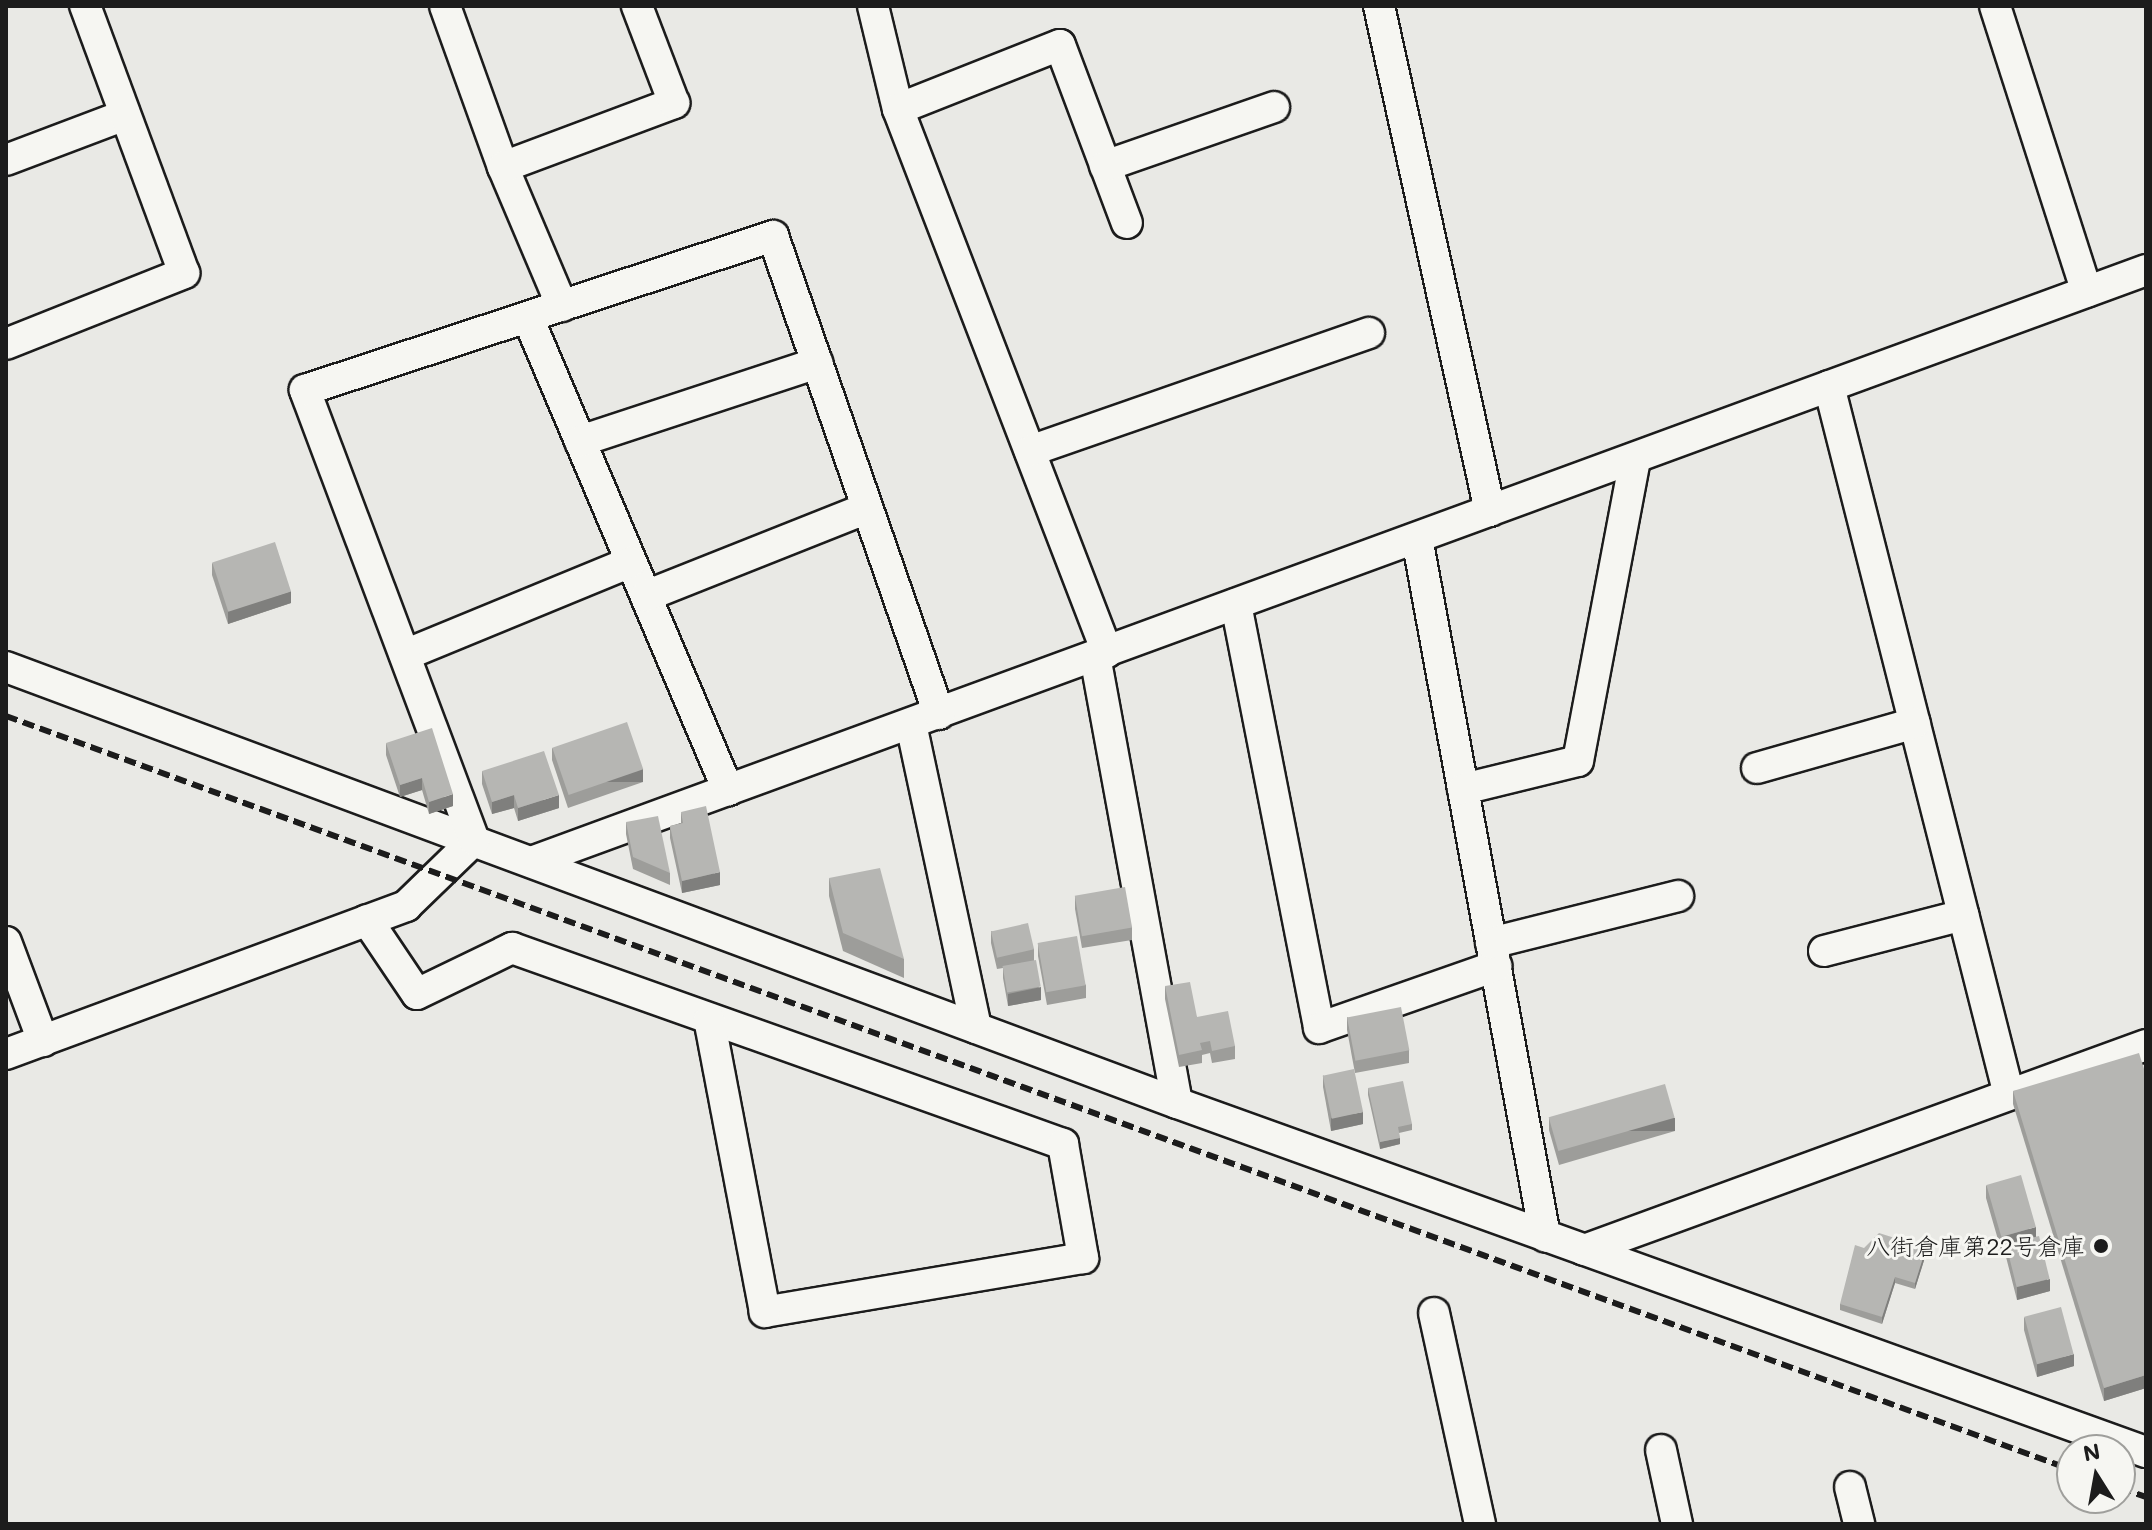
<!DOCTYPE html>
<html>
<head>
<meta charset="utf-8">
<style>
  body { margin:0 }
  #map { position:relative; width:2152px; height:1530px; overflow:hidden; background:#e9e9e5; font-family:Mali,"Klee One",sans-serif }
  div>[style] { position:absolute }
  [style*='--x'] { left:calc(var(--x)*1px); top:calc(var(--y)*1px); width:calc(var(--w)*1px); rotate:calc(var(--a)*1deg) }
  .roads { filter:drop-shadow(2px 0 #1c1c1c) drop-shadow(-2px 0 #1c1c1c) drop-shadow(0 2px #1c1c1c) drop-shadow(0 -2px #1c1c1c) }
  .minor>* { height:30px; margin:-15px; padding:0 15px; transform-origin:15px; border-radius:15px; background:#f6f6f2 }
  .rail>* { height:6px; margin-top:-3px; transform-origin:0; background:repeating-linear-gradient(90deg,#1c1c1c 0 12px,transparent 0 18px) }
  .wall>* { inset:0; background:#9d9d9a }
  .shaded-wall>* { inset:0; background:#7f7f7d; transform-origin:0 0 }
  .building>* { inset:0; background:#b6b6b3; transform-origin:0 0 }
  .dots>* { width:22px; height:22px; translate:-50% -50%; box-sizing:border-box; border:4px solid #f6f6f2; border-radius:50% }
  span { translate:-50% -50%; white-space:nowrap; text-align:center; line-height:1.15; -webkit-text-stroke:6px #f6f6f2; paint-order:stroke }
  .poi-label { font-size:24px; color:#1c1c1c }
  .right { translate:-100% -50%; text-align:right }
  .frame { position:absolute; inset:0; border:8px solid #1c1c1c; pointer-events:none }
  .north { position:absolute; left:2056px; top:1434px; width:80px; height:80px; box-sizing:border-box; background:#f6f6f2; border:2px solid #9f9f9c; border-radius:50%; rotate:349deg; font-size:22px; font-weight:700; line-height:32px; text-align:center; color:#1c1c1c }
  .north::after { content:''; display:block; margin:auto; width:28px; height:36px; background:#1c1c1c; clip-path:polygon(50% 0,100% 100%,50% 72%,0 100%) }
</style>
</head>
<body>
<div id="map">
  <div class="roads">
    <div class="minor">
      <div style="--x:445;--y:6;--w:171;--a:70.2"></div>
      <div style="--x:503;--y:167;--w:151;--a:67"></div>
      <div style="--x:873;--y:6;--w:106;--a:76.4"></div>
      <div style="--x:898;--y:109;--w:582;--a:68.95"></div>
      <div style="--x:1379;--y:6;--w:517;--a:77.6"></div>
      <div style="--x:1995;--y:6;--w:300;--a:72.2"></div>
      <div style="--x:898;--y:109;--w:174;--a:-21.6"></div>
      <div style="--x:1060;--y:45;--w:190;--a:69.4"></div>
      <div style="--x:6;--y:160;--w:127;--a:-20.7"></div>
      <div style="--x:1105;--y:166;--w:179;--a:-19.2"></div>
      <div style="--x:503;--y:167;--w:183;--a:-20.5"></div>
      <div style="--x:674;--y:103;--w:104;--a:-110.9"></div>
      <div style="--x:528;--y:318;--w:513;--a:67.04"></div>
      <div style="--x:6;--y:344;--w:192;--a:-21.7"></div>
      <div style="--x:184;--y:273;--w:285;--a:-110.3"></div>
      <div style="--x:1829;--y:386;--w:731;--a:75.75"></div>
      <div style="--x:580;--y:441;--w:250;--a:-18.2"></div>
      <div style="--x:1030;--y:451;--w:359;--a:-19.2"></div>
      <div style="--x:1417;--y:538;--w:710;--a:79.61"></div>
      <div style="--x:646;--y:596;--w:238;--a:-21.7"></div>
      <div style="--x:1236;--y:604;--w:432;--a:78.9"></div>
      <div style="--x:1319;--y:1028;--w:188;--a:-19.3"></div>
      <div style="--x:405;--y:655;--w:244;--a:-22.4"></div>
      <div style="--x:1095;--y:656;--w:454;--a:79.6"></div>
      <div style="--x:6;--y:667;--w:1250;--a:20.42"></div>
      <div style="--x:1177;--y:1103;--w:1030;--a:19.81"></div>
      <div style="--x:911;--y:724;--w:311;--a:77.9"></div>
      <div style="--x:1757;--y:768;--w:164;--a:-15.9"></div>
      <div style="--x:1463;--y:789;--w:118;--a:-13.7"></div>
      <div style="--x:1578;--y:761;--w:308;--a:-79.3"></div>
      <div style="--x:531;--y:862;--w:1720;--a:-20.13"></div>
      <div style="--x:367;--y:920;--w:89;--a:56"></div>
      <div style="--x:417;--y:994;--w:106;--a:-25.8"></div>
      <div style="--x:512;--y:948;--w:585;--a:19.58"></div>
      <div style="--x:1063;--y:1144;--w:116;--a:80"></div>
      <div style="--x:1083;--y:1258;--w:323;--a:170.4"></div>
      <div style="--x:765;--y:1312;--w:298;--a:-100.8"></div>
      <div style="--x:6;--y:942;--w:106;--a:69.5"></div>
      <div style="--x:1491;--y:943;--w:193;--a:-14.1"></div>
      <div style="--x:1824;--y:951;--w:144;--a:-14.5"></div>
      <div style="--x:6;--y:1054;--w:427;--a:-20.3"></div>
      <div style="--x:406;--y:906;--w:95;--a:-44.1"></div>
      <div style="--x:474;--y:840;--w:481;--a:-110.6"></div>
      <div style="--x:305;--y:390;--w:493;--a:-18.2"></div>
      <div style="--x:773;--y:236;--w:506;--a:70.85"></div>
      <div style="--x:1584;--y:1250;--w:598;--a:-20.04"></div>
      <div style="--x:1434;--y:1313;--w:216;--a:77.7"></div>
      <div style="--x:1661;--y:1450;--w:76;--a:77.8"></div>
      <div style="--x:1850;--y:1487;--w:38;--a:76"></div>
    </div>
  </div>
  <div class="rail">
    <div style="--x:6;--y:716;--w:2199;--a:20.05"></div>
    <div style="--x:2120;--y:1488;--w:28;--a:19"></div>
  </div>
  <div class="wall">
    <div style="clip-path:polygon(212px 563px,291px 603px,228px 624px,212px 575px)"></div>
    <div style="clip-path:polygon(386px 743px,453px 806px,429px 814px,422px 790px,400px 797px,386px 755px)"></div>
    <div style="clip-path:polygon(552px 748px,643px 782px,568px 808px,552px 760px)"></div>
    <div style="clip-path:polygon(482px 771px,559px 808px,518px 821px,514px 808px,492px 814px,482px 784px)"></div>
    <div style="clip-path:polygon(681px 812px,720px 885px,682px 893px,670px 838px,670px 826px,681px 823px)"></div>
    <div style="clip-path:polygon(626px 822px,670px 873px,670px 885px,633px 869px,626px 834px)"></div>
    <div style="clip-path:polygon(829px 878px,904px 959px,904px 978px,843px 951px,829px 896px)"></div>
    <div style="clip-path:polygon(1075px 896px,1132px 927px,1132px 940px,1082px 948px,1075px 909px)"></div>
    <div style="clip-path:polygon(991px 931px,1034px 949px,1034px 960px,1041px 1000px,1008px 1006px,1003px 978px,1003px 968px,997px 969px,991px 943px)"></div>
    <div style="clip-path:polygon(1038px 943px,1086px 985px,1086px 998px,1047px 1005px,1038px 956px)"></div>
    <div style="clip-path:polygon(1165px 986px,1197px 1017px,1235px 1046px,1235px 1059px,1212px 1063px,1210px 1053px,1202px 1055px,1202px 1063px,1179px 1067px,1165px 999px)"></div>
    <div style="clip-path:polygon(1347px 1017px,1409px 1050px,1409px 1063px,1355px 1073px,1347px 1030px)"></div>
    <div style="clip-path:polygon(1323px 1075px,1363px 1124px,1331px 1131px,1323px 1087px)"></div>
    <div style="clip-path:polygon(2146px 1075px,2146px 1388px,2104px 1401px,2013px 1104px,2013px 1091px)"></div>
    <div style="clip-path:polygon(1368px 1088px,1412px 1124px,1412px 1130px,1399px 1133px,1400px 1144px,1380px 1149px,1368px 1095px)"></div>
    <div style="clip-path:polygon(1549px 1118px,1675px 1131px,1559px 1165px,1549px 1130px)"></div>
    <div style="clip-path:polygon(1986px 1185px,2036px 1236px,2050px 1291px,2017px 1300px,2006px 1257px,2006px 1248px,2001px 1250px,1986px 1198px)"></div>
    <div style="clip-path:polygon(1926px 1254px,1915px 1289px,1895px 1283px,1882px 1324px,1840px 1310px,1840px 1304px)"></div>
    <div style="clip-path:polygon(2024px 1317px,2074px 1366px,2037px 1377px,2024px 1330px)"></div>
  </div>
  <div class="shaded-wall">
    <div style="clip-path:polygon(291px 591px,291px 603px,228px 624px,228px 611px)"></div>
    <div style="left:643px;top:769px;width:13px;height:79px;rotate:90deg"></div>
    <div style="clip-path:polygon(422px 778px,422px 790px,400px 797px,400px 785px)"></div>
    <div style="clip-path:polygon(453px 794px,453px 806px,429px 814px,429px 802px)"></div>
    <div style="clip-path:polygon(514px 795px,514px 808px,492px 814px,492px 802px)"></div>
    <div style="clip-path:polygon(559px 795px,559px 808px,518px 821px,518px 808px)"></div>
    <div style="clip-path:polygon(720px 872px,720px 885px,682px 893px,682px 881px)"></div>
    <div style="clip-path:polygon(1041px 987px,1041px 1000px,1008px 1006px,1008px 994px)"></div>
    <div style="clip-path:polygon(1363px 1112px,1363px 1124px,1331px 1131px,1331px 1118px)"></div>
    <div style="left:1675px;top:1118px;width:13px;height:121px;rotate:90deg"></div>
    <div style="clip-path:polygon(1400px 1138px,1400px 1144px,1380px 1149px,1380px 1142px)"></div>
    <div style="clip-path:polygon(2036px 1227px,2036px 1240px,2006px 1244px,2006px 1248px,2001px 1250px,2001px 1237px)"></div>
    <div style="clip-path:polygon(1926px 1248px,1926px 1254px,1915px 1289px,1915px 1283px)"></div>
    <div style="clip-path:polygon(1895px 1277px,1895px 1283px,1882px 1324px,1882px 1317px)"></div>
    <div style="clip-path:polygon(2050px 1279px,2050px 1291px,2017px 1300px,2017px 1287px)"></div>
    <div style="clip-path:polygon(2074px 1354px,2074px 1366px,2037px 1377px,2037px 1364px)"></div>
    <div style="clip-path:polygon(2146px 1375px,2146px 1388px,2104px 1401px,2104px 1388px)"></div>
  </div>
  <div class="building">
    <div style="left:275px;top:542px;width:52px;height:66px;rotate:72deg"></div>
    <div style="left:627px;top:722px;width:50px;height:79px;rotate:71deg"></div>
    <div style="clip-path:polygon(432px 728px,453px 794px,429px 802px,422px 778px,400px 785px,386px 743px)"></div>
    <div style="clip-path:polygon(544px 751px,559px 795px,518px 808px,514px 795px,492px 802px,482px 771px)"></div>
    <div style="clip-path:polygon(706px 806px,720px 872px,682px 881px,670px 826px,683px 823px,681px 812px)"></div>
    <div style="clip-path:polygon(658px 816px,670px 873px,633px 857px,626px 822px)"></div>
    <div style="clip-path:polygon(880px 868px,904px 959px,843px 933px,829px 878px)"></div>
    <div style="left:1125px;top:887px;width:41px;height:51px;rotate:80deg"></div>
    <div style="left:1028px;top:923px;width:27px;height:38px;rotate:77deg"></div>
    <div style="left:1077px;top:936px;width:50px;height:40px;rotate:80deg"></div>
    <div style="left:1036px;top:960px;width:27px;height:34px;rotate:80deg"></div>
    <div style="clip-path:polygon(1190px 982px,1197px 1017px,1228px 1011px,1235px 1046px,1212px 1051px,1210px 1041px,1200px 1043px,1202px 1050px,1179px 1055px,1165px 986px)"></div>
    <div style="left:1401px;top:1007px;width:44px;height:55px;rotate:79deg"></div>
    <div style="clip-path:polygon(2139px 1053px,2146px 1075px,2146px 1375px,2104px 1388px,2013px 1091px)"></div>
    <div style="left:1354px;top:1069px;width:44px;height:32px;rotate:78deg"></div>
    <div style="clip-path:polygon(1403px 1081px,1412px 1124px,1398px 1127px,1400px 1138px,1380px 1142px,1368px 1088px)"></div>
    <div style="left:1665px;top:1084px;width:35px;height:121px;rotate:74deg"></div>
    <div style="left:2021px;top:1175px;width:54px;height:36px;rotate:74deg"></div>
    <div style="clip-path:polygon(1879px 1233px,1926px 1248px,1915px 1283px,1895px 1277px,1882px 1317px,1840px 1304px,1855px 1245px,1864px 1248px)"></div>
    <div style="left:2039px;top:1236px;width:44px;height:34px;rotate:76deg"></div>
    <div style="left:2061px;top:1307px;width:49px;height:38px;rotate:75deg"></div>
  </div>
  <div class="dots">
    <div style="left:2101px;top:1246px;background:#1c1c1c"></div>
  </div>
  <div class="poi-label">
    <span class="right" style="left:2085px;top:1246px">八街倉庫第22号倉庫</span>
  </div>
  <div class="frame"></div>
  <div class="north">N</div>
</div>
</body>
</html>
